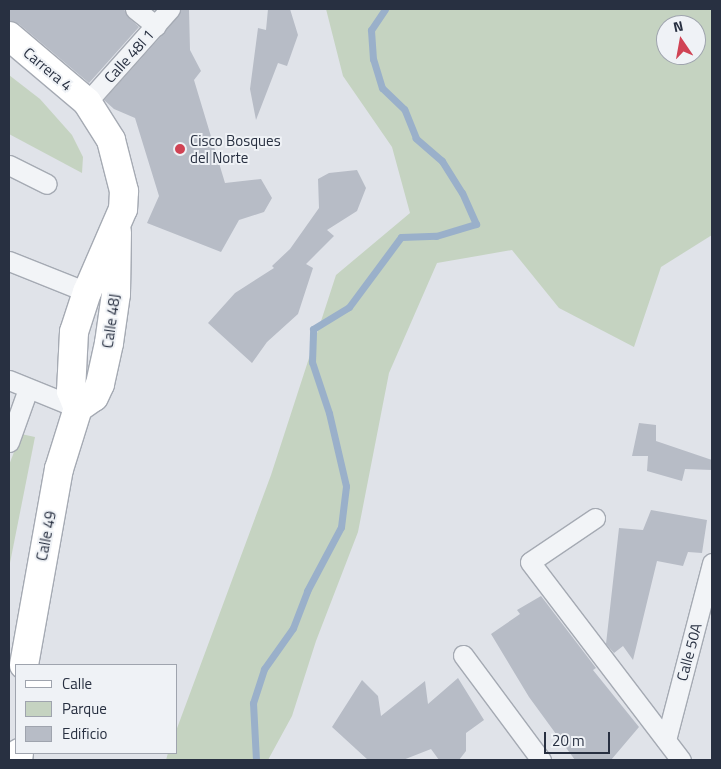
<!DOCTYPE html>
<html>
<head>
<meta charset="utf-8">
<style>
  body { margin:0 }
  #map { position:relative; width:721px; height:769px; overflow:hidden; background:#e0e3e9; font-family:"Titillium Web",sans-serif }
  div>[style] { position:absolute }
  [style*='--x'] { left:calc(var(--x)*1px); top:calc(var(--y)*1px); width:calc(var(--w)*1px); rotate:calc(var(--a)*1deg) }
  .green>* { inset:0; background:#c5d3c1 }
  .stream>* { height:7px; margin:-3.5px; padding:0 3.5px; transform-origin:3.5px; border-radius:3.5px; background:#9ab0ca }
  .building>* { inset:0; background:#b7bcc6 }
  .roads { filter:drop-shadow(1px 0 #a5aab3) drop-shadow(-1px 0 #a5aab3) drop-shadow(0 1px #a5aab3) drop-shadow(0 -1px #a5aab3) }
  .street>* { height:19px; margin:-9.5px; padding:0 9.5px; transform-origin:9.5px; border-radius:9.5px; background:#f2f4f7 }
  .secondary>* { height:28px; margin:-14px; padding:0 14px; transform-origin:14px; border-radius:14px; background:#fff }
  .dots>* { width:14px; height:14px; translate:-50% -50%; box-sizing:border-box; border:2px solid #eff2f6; border-radius:50% }
  span { translate:-50% -50%; white-space:nowrap; text-align:center; line-height:1.15; -webkit-text-stroke:4px #eff2f6; paint-order:stroke }
  .street-label { font-size:15px; color:#283041 }
  .poi-label { font-size:15px; color:#283041 }
  .left { translate:0 -50%; text-align:left }
  .frame { position:absolute; inset:0; border:10px solid #283041; pointer-events:none }
  .legend { position:absolute; left:15px; top:664px; width:162px; height:90px; box-sizing:border-box; background:#eff2f6; border:1px solid #9fa4ae; margin:0; padding:6px 9px; list-style:none; font-size:15px; color:#283041 }
  .legend li { display:flex; align-items:center; gap:10px; height:25px }
  .legend b { width:25px; border:1px solid #9fa4ae }
  .north { position:absolute; left:656px; top:15px; width:50px; height:50px; box-sizing:border-box; background:#eff2f6; border:1px solid #9fa4ae; border-radius:50%; rotate:348deg; font-size:14px; font-weight:700; line-height:20px; text-align:center; color:#283041 }
  .north::after { content:''; display:block; margin:auto; width:18px; height:22px; background:#d04354; clip-path:polygon(50% 0,100% 100%,50% 72%,0 100%) }
  .scale { position:absolute; left:544px; top:732px; width:66px; height:22px; box-sizing:border-box; border:2px solid #283041; border-top:0; padding-left:6px; font-size:15px; line-height:18px; white-space:nowrap; color:#283041; -webkit-text-stroke:4px #eff2f6; paint-order:stroke }
</style>
</head>
<body>
<div id="map">
  <div class="green">
    <div style="clip-path:polygon(evenodd,326px 9px,712px 9px,712px 235px,661px 267px,634px 347px,559px 308px,512px 250px,437px 263px,389px 373px,358px 532px,316px 641px,292px 716px,268px 760px,166px 760px,168px 753px,176px 753px,176px 731px,271px 475px,336px 275px,410px 213px,392px 147px,343px 76px,326px 9px,666px 25px,696px 25px,696px 55px,666px 55px,666px 25px)"></div>
    <div style="clip-path:polygon(9px 75px,40px 99px,72px 135px,83px 157px,82px 173px,9px 134px)"></div>
    <div style="clip-path:polygon(21px 434px,35px 437px,9px 568px,9px 465px)"></div>
  </div>
  <div class="stream">
    <div style="--x:256;--y:760;--w:57;--a:-93"></div>
    <div style="--x:253;--y:703;--w:36;--a:-72"></div>
    <div style="--x:264;--y:669;--w:50;--a:-54.7"></div>
    <div style="--x:293;--y:628;--w:40;--a:-69"></div>
    <div style="--x:307;--y:591;--w:72;--a:-62"></div>
    <div style="--x:341;--y:527;--w:41;--a:-83"></div>
    <div style="--x:346;--y:486;--w:75;--a:-103.1"></div>
    <div style="--x:329;--y:413;--w:54;--a:-108.4"></div>
    <div style="--x:312;--y:362;--w:33;--a:-88"></div>
    <div style="--x:313;--y:329;--w:42;--a:-31.4"></div>
    <div style="--x:349;--y:307;--w:87;--a:-53.4"></div>
    <div style="--x:401;--y:237;--w:35;--a:-2"></div>
    <div style="--x:436;--y:236;--w:42;--a:-16.7"></div>
    <div style="--x:476;--y:224;--w:34;--a:-114"></div>
    <div style="--x:462;--y:193;--w:38;--a:-122"></div>
    <div style="--x:442;--y:161;--w:35;--a:-139"></div>
    <div style="--x:416;--y:138;--w:31;--a:-112"></div>
    <div style="--x:404;--y:109;--w:30;--a:-136"></div>
    <div style="--x:382;--y:88;--w:30;--a:-107"></div>
    <div style="--x:373;--y:59;--w:29;--a:-94"></div>
    <div style="--x:371;--y:30;--w:25;--a:-56"></div>
  </div>
  <div class="building">
    <div style="clip-path:polygon(9px 9px,124px 9px,128px 17px,139px 27px,89px 83px,19px 24px,9px 21px)"></div>
    <div style="clip-path:polygon(181px 9px,189px 9px,190px 50px,201px 71px,194px 80px,225px 183px,261px 179px,272px 198px,264px 212px,239px 220px,221px 252px,147px 223px,159px 196px,135px 118px,114px 109px,104px 100px,164px 33px)"></div>
    <div style="clip-path:polygon(268px 9px,290px 9px,298px 35px,287px 66px,278px 63px,256px 120px,250px 89px,258px 28px,266px 30px)"></div>
    <div style="clip-path:polygon(357px 170px,366px 188px,357px 211px,327px 230px,334px 236px,306px 264px,313px 268px,298px 314px,267px 342px,252px 363px,208px 323px,235px 293px,274px 268px,272px 266px,290px 249px,319px 208px,318px 179px,329px 173px)"></div>
    <div style="clip-path:polygon(639px 423px,656px 425px,656px 441px,712px 460px,712px 470px,685px 469px,682px 481px,647px 471px,648px 456px,632px 456px)"></div>
    <div style="clip-path:polygon(651px 510px,707px 520px,702px 553px,688px 552px,683px 566px,657px 561px,633px 660px,623px 646px,614px 653px,606px 644px,619px 528px,643px 530px)"></div>
    <div style="clip-path:polygon(541px 596px,596px 668px,593px 670px,639px 727px,611px 760px,575px 760px,529px 697px,491px 634px,520px 614px,517px 610px)"></div>
    <div style="clip-path:polygon(458px 678px,484px 720px,466px 733px,466px 751px,459px 760px,439px 760px,431px 749px,403px 760px,368px 760px,332px 727px,362px 680px,378px 696px,381px 716px,425px 681px,428px 704px)"></div>
  </div>
  <div class="roads">
    <div class="street">
      <div style="--x:135;--y:9;--w:27;--a:39"></div>
      <div style="--x:87;--y:102;--w:125;--a:-48.3"></div>
      <div style="--x:9;--y:165;--w:42;--a:26.6"></div>
      <div style="--x:9;--y:261;--w:84;--a:21.7"></div>
      <div style="--x:9;--y:380;--w:74;--a:22.1"></div>
      <div style="--x:9;--y:442;--w:56;--a:-70.3"></div>
      <div style="--x:595;--y:518;--w:78;--a:145.9"></div>
      <div style="--x:530;--y:562;--w:249;--a:52.7"></div>
      <div style="--x:463;--y:655;--w:131;--a:53.4"></div>
      <div style="--x:666;--y:740;--w:183;--a:-75.4"></div>
    </div>
    <div class="secondary">
      <div style="--x:9;--y:36;--w:102;--a:40.2"></div>
      <div style="--x:87;--y:102;--w:45;--a:57.7"></div>
      <div style="--x:111;--y:140;--w:53;--a:75.7"></div>
      <div style="--x:124;--y:191;--w:18;--a:93"></div>
      <div style="--x:123;--y:209;--w:90;--a:113.4"></div>
      <div style="--x:87;--y:292;--w:42;--a:108"></div>
      <div style="--x:74;--y:332;--w:59;--a:92.9"></div>
      <div style="--x:71;--y:391;--w:18;--a:68"></div>
      <div style="--x:78;--y:408;--w:19;--a:-35"></div>
      <div style="--x:94;--y:397;--w:14;--a:-65"></div>
      <div style="--x:100;--y:384;--w:42;--a:-77.6"></div>
      <div style="--x:109;--y:343;--w:49;--a:-81.9"></div>
      <div style="--x:116;--y:294;--w:62;--a:-89.1"></div>
      <div style="--x:24;--y:665;--w:199;--a:-79.9"></div>
      <div style="--x:59;--y:469;--w:64;--a:-72.7"></div>
      <div style="--x:18;--y:760;--w:7;--a:-82"></div>
    </div>
  </div>
  <div class="dots">
    <div style="left:180px;top:149px;background:#d04354"></div>
  </div>
  <div class="street-label">
    <span style="left:129px;top:56px;rotate:-48deg">Calle 48I 1</span>
    <span style="left:48px;top:69px;rotate:40deg">Carrera 4</span>
    <span style="left:111px;top:321px;rotate:-82deg">Calle 48J</span>
    <span style="left:46px;top:536px;rotate:-79deg">Calle 49</span>
    <span style="left:689px;top:652px;rotate:-75deg">Calle 50A</span>
  </div>
  <div class="poi-label">
    <span class="left" style="left:190px;top:149px">Cisco Bosques<br>del Norte</span>
  </div>
  <div class="frame"></div>
  <ul class="legend">
  <li><b style="height:6px;background:#fff"></b>Calle</li>
  <li><b style="height:14px;background:#c5d3c1"></b>Parque</li>
  <li><b style="height:14px;background:#b7bcc6"></b>Edificio</li>
  </ul>
  <div class="north">N</div>
  <div class="scale">20 m</div>
</div>
</body>
</html>
